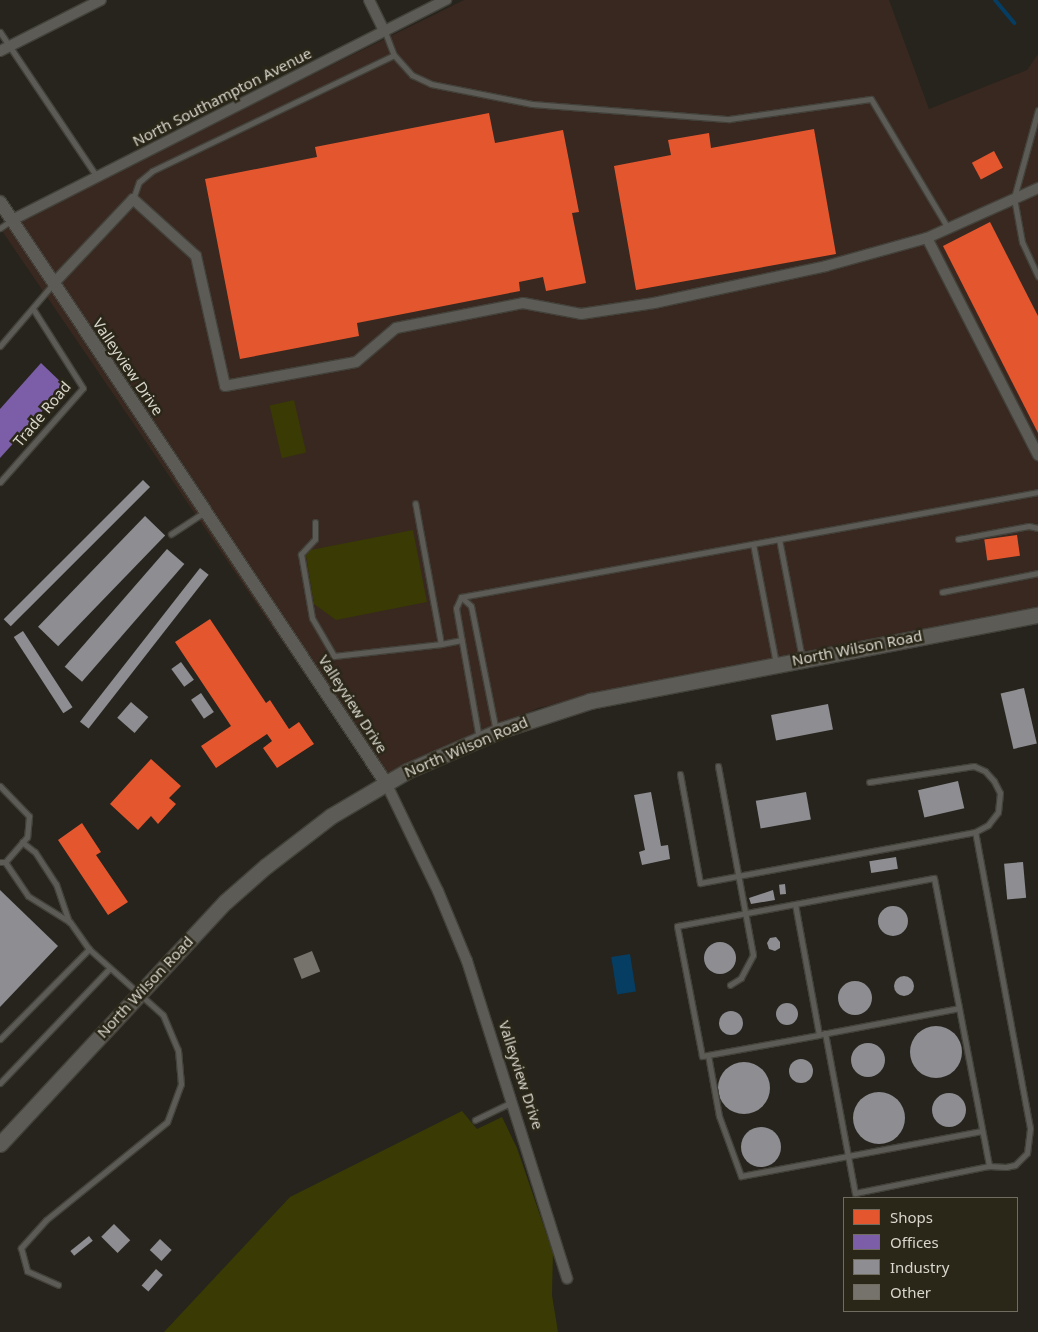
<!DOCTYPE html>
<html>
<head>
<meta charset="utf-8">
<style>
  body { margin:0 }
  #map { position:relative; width:1038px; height:1332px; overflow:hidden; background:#26241c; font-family:"Noto Sans",sans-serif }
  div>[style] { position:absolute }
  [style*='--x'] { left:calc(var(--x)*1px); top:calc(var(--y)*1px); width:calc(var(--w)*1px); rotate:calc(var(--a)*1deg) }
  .commercial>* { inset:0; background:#382820 }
  .green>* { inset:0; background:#393a04; transform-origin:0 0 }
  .water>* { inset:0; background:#063d62; transform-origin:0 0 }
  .shops>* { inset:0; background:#e4572e; transform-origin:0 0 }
  .offices>* { inset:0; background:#7b5ea7 }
  .industry>* { inset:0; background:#8d8d92; transform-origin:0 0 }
  .round { border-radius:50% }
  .stream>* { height:4px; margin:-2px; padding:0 2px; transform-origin:2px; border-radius:2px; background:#063d62 }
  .building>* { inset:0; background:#75736b; transform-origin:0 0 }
  .roads { filter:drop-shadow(1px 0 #42413a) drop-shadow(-1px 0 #42413a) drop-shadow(0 1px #42413a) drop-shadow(0 -1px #42413a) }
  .service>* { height:5px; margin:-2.5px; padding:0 2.5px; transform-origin:2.5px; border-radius:2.5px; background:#5d5b55 }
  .minor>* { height:10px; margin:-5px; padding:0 5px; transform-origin:5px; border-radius:5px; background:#5d5b55 }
  .tertiary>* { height:12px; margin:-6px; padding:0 6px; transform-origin:6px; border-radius:6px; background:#5d5b55 }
  .secondary>* { height:15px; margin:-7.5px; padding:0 7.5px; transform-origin:7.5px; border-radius:7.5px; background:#5d5b55 }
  span { translate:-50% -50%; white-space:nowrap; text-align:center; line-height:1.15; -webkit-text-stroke:5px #2a2718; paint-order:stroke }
  .street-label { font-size:15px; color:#d9d7cd }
  .legend { position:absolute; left:843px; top:1197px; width:175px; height:115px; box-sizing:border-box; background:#2a2718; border:1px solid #706d60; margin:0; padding:6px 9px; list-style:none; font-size:15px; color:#d9d7cd }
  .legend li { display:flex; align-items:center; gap:10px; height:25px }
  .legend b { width:25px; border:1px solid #706d60 }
</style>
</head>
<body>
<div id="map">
  <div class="commercial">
    <div style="clip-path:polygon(464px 0,889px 0,929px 109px,1027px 70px,1038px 54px,1038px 612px,710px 672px,538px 708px,380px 785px,0 228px)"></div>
  </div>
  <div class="green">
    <div style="left:294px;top:400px;width:54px;height:25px;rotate:77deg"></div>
    <div style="clip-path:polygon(413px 530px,427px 602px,336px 620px,314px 604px,306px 555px,310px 550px)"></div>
    <div style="clip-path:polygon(462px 1111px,477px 1129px,502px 1117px,517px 1148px,553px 1253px,552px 1295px,558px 1332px,164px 1332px,290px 1197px)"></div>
  </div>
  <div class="water">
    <div style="left:630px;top:954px;width:38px;height:19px;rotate:81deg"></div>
  </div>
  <div class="shops">
    <div style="clip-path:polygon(489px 113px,495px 143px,563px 130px,579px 212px,572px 213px,586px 283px,546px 291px,543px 277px,519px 282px,520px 291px,357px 323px,359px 336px,240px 359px,205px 179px,317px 157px,315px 147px)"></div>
    <div style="clip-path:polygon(814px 129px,836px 254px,636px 290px,614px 166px,671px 155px,668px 140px,709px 133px,711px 148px)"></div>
    <div style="left:994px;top:151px;width:19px;height:25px;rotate:62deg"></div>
    <div style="clip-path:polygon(990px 222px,1038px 316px,1038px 433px,943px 246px)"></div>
    <div style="left:1017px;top:535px;width:21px;height:33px;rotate:82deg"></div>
    <div style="clip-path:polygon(210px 619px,266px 703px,270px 700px,289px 729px,299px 722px,314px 744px,277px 768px,263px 748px,272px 741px,267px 734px,216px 768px,201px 746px,231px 726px,175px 642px)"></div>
    <div style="clip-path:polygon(151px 759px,181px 786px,169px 798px,176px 804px,158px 824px,151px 816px,138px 830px,110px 804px)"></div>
    <div style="clip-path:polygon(82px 823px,101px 852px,96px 855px,128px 902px,108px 915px,58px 840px)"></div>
  </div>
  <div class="offices">
    <div style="clip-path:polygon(41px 363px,65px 386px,0 458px,0 409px)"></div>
  </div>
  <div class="industry">
    <div style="left:143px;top:480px;width:10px;height:197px;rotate:45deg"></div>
    <div style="left:145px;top:516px;width:28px;height:154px;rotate:44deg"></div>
    <div style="left:167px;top:549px;width:23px;height:156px;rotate:41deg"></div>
    <div style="left:200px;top:568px;width:11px;height:195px;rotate:38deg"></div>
    <div style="left:23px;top:631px;width:91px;height:11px;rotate:57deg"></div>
    <div style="left:181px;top:662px;width:22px;height:12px;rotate:54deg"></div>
    <div style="left:1024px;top:688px;width:57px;height:24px;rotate:77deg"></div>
    <div style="left:201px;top:693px;width:23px;height:12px;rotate:56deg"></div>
    <div style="left:131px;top:702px;width:23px;height:21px;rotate:41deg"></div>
    <div style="left:828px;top:704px;width:26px;height:58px;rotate:79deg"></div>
    <div style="left:958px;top:781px;width:28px;height:41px;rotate:77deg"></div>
    <div style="clip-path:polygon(651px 792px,661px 846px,668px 845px,670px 859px,642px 865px,639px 852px,645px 850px,634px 795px)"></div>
    <div style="left:806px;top:792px;width:28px;height:51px;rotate:80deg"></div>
    <div style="left:896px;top:857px;width:12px;height:27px;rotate:81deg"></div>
    <div style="left:1023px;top:862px;width:36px;height:19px;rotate:85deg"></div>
    <div style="left:785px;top:884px;width:10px;height:6px;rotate:84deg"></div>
    <div style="clip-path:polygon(0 890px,58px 946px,0 1007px)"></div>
    <div style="clip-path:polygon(773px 890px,775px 900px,751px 904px,749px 898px)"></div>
    <div class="round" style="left:878px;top:906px;width:30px;height:30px"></div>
    <div style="clip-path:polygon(776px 937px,780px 942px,780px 948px,775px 951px,769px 949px,767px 943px,770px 938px)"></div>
    <div class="round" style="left:704px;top:942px;width:32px;height:32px"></div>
    <div class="round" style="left:894px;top:976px;width:20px;height:20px"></div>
    <div class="round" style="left:838px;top:981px;width:34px;height:34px"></div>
    <div class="round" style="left:776px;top:1003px;width:22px;height:22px"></div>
    <div class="round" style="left:719px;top:1011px;width:24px;height:24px"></div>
    <div class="round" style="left:910px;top:1026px;width:52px;height:52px"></div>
    <div class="round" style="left:851px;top:1043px;width:34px;height:34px"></div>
    <div class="round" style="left:789px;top:1059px;width:24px;height:24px"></div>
    <div class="round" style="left:718px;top:1062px;width:52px;height:52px"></div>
    <div class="round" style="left:853px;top:1092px;width:52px;height:52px"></div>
    <div class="round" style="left:932px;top:1093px;width:34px;height:34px"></div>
    <div class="round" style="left:741px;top:1127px;width:40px;height:40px"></div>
    <div style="left:114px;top:1224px;width:23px;height:18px;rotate:45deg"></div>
    <div style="left:89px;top:1236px;width:6px;height:24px;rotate:51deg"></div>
    <div style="left:160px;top:1239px;width:16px;height:15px;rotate:43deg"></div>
    <div style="left:156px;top:1269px;width:9px;height:22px;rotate:41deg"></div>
  </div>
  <div class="stream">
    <div style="--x:995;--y:0;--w:30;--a:50"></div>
  </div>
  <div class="building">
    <div style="left:312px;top:951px;width:22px;height:20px;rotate:68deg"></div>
  </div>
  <div class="roads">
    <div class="service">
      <div style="--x:0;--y:32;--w:174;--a:56.2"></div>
      <div style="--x:385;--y:32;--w:25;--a:69"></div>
      <div style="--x:394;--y:55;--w:27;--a:48"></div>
      <div style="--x:412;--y:75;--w:21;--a:25"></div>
      <div style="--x:431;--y:84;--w:103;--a:11.2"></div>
      <div style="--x:532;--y:104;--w:198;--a:4.4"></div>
      <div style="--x:729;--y:119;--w:143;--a:-8"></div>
      <div style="--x:871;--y:99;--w:150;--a:59.2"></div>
      <div style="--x:1038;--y:110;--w:91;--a:105.3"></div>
      <div style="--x:1014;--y:198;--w:45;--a:79.7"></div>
      <div style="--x:1022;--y:242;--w:38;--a:65"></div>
      <div style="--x:133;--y:199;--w:18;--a:-71"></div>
      <div style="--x:139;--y:182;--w:17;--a:-40"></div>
      <div style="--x:152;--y:171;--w:268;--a:-25.6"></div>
      <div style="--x:0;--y:228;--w:14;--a:-34"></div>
      <div style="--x:0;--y:346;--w:82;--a:-49.5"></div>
      <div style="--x:0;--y:482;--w:125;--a:-48.6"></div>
      <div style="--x:83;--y:388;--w:93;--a:-122.3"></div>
      <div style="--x:315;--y:522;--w:17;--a:90"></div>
      <div style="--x:315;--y:539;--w:21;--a:133"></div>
      <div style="--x:301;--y:554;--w:65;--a:80.2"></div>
      <div style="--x:312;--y:618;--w:44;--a:59.9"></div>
      <div style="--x:334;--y:656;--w:108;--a:-6.4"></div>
      <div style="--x:441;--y:644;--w:143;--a:-100.4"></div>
      <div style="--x:171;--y:534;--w:42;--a:-33.3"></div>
      <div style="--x:779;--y:539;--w:121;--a:79.1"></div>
      <div style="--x:958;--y:539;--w:72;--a:-10.4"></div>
      <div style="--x:1029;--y:526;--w:9;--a:13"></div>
      <div style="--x:753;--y:544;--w:122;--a:79.1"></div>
      <div style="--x:942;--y:592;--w:98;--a:-11.2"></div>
      <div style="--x:461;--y:597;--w:586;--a:-10.31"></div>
      <div style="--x:461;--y:597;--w:12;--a:114"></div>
      <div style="--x:456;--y:608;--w:132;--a:80"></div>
      <div style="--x:461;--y:597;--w:13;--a:42"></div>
      <div style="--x:471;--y:606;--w:127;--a:78.7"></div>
      <div style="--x:441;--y:644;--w:21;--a:-11"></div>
      <div style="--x:718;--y:766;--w:192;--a:79.5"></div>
      <div style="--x:753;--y:955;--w:26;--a:118"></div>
      <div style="--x:741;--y:978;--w:13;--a:148"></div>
      <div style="--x:680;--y:774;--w:111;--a:79.6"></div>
      <div style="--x:700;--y:883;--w:280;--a:-10.5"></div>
      <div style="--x:975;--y:832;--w:15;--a:-28"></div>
      <div style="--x:988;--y:825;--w:16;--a:-52"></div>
      <div style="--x:998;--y:812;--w:19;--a:-84"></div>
      <div style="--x:1000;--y:793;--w:13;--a:-117"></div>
      <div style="--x:994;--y:781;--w:13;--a:-132"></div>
      <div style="--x:985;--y:771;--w:12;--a:-156"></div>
      <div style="--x:974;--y:766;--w:106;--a:171.3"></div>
      <div style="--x:0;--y:786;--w:42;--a:46"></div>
      <div style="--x:29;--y:816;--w:21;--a:95"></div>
      <div style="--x:27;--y:837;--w:33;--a:131"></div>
      <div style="--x:22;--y:842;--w:16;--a:38"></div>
      <div style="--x:35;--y:852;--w:38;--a:57"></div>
      <div style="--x:56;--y:884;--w:40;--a:71.1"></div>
      <div style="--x:0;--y:862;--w:5;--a:0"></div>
      <div style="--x:5;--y:862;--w:41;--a:55.9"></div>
      <div style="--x:28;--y:896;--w:49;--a:31.8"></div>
      <div style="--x:70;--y:922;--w:33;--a:55"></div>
      <div style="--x:795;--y:904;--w:133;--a:79.6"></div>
      <div style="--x:819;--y:1035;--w:119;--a:169.8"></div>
      <div style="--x:702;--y:1056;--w:132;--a:-100.9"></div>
      <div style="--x:677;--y:926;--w:120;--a:-10.6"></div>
      <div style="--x:795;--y:904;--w:141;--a:-10.6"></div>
      <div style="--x:934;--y:878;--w:132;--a:79.1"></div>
      <div style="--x:825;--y:1033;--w:163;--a:79.4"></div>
      <div style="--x:855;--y:1193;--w:137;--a:-11.4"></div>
      <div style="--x:989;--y:1166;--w:17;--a:3"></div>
      <div style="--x:1006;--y:1167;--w:9;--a:-13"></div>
      <div style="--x:1015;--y:1165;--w:17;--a:-45"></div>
      <div style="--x:1027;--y:1153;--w:25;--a:-83"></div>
      <div style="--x:1030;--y:1128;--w:301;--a:-100.5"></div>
      <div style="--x:822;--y:1034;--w:139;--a:-10.7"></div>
      <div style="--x:959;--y:1008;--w:161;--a:79.2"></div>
      <div style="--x:0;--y:1039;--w:127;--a:-45.3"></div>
      <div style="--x:89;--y:949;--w:99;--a:41.7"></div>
      <div style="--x:163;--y:1015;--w:38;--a:67"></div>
      <div style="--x:178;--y:1050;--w:34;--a:85"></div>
      <div style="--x:181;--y:1084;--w:40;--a:110.2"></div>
      <div style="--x:167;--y:1122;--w:156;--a:141"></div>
      <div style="--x:46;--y:1220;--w:38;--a:132"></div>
      <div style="--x:21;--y:1248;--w:24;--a:75"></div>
      <div style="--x:27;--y:1271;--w:34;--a:24"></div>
      <div style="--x:708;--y:1055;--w:62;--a:79.8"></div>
      <div style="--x:719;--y:1116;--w:64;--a:69.9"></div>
      <div style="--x:741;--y:1176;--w:245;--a:-10.6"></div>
      <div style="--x:0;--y:1083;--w:158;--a:-46.3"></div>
      <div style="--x:475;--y:1120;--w:41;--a:-25.9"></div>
    </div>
    <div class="minor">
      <div style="--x:369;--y:0;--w:34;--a:64"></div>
      <div style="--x:0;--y:51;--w:113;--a:-26.8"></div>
      <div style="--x:12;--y:220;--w:487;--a:-26.9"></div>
      <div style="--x:927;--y:238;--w:244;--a:62.9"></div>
      <div style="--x:53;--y:284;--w:117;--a:-46.7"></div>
      <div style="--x:133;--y:199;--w:85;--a:42.1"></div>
      <div style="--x:196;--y:256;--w:133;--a:77.4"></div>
      <div style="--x:225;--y:386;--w:133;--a:-10.4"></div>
      <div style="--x:356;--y:362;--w:52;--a:-40.4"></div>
      <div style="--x:396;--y:328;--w:129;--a:-11.1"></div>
      <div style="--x:523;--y:303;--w:59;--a:10.7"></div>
      <div style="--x:581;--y:314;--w:74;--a:-8.6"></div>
      <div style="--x:654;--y:303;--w:176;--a:-12.1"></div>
      <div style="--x:826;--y:266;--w:105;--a:-15.5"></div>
      <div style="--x:927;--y:238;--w:122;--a:-24.2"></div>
      <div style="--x:386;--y:783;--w:120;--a:64.3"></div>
      <div style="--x:438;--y:891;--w:76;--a:67.5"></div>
      <div style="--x:467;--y:961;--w:333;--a:72.5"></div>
    </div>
    <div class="tertiary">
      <div style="--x:0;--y:202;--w:698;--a:56.4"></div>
    </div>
    <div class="secondary">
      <div style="--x:0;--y:1144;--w:330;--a:-47.1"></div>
      <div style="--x:225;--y:902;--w:55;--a:-41.3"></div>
      <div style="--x:266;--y:866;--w:82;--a:-37.6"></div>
      <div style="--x:331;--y:816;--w:88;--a:-30.6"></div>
      <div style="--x:407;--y:771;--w:103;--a:-23.6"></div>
      <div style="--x:501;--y:730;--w:94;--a:-18"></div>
      <div style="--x:590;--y:701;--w:456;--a:-10.9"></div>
    </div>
  </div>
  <div class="street-label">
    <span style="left:222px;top:97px;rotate:-27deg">North Southampton Avenue</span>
    <span style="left:128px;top:367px;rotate:56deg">Valleyview Drive</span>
    <span style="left:42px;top:414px;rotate:-50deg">Trade Road</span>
    <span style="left:857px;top:648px;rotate:-11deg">North Wilson Road</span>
    <span style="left:353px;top:704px;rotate:57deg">Valleyview Drive</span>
    <span style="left:466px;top:747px;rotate:-23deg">North Wilson Road</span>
    <span style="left:145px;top:987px;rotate:-47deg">North Wilson Road</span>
    <span style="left:521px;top:1075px;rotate:72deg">Valleyview Drive</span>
  </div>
  <ul class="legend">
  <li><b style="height:14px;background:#e4572e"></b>Shops</li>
  <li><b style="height:14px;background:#7b5ea7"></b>Offices</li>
  <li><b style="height:14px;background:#8d8d92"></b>Industry</li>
  <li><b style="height:14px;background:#75736b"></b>Other</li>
  </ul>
</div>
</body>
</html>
